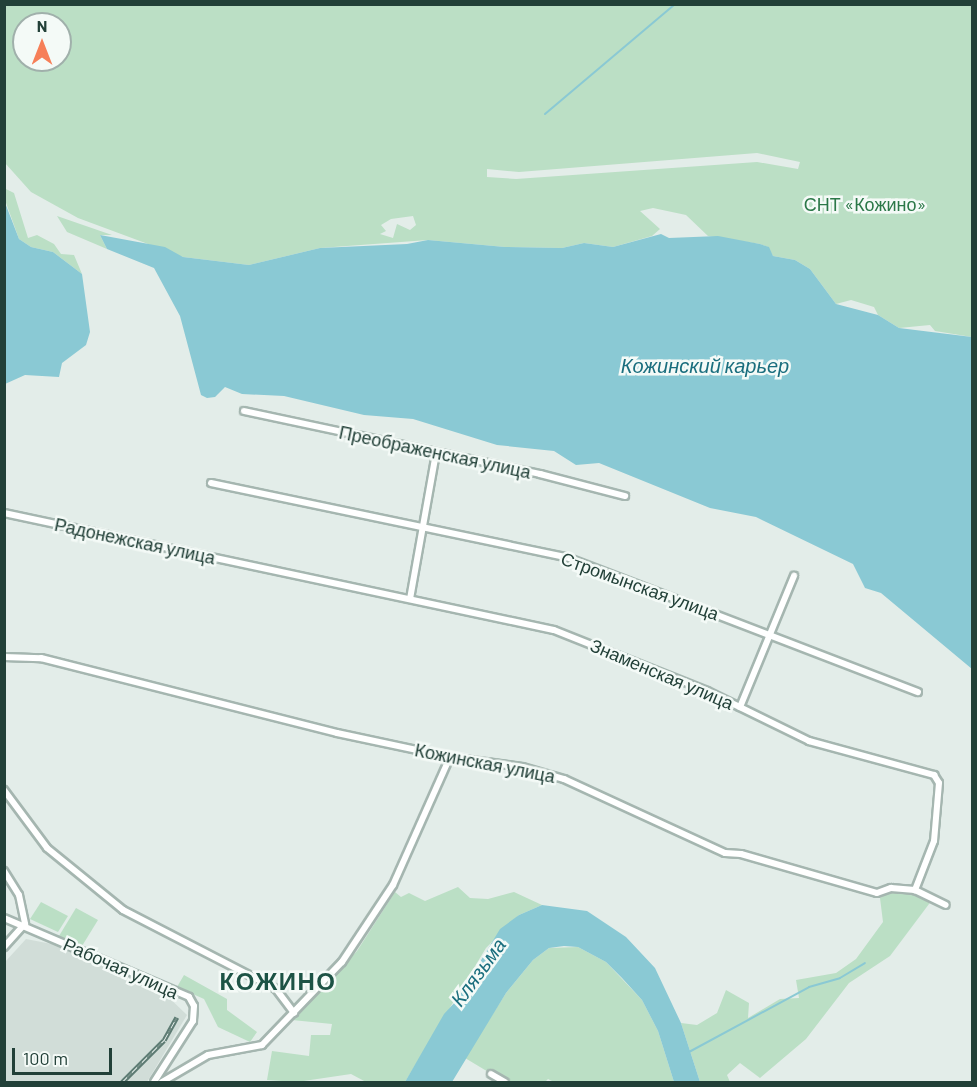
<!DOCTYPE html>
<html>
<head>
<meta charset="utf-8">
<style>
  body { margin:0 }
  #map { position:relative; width:977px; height:1087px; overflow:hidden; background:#e3ede9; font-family:Barlow,sans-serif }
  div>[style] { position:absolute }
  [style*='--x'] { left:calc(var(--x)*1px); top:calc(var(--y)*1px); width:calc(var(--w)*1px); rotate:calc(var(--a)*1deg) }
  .built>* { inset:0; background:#d1ddd8 }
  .green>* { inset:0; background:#bbdfc5 }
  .water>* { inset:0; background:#8ac9d4 }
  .stream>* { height:2px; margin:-1px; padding:0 1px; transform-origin:1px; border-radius:1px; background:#8ac9d4 }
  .roads { filter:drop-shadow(2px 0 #a5b6b0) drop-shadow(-2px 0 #a5b6b0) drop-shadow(0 2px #a5b6b0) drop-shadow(0 -2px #a5b6b0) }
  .minor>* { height:6px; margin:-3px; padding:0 3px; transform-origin:3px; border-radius:3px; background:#fff }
  .rail>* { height:4.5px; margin-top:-2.25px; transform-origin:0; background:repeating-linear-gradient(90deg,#f4faf7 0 7px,#5d7b73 0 14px); box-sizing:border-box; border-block:2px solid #5d7b73 }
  span { translate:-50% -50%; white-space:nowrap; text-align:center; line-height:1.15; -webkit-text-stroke:5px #f4faf7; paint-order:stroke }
  .park-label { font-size:18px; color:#2b7848 }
  .street-label { font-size:18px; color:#224038 }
  .water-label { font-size:20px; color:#1a6e7e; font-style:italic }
  .district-label { font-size:24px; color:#1d5345; font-weight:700; letter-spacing:1.5px }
  .frame { position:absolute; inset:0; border:6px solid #224038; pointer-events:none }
  .north { position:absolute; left:12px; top:12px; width:60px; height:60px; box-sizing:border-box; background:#f4faf7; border:2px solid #a0b0ab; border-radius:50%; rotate:0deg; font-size:16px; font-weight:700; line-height:24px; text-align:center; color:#224038 }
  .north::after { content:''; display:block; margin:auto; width:21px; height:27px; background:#f67f58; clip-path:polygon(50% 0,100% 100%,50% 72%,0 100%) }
  .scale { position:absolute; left:12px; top:1048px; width:100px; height:27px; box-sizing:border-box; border:3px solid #224038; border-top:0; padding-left:8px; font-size:18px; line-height:21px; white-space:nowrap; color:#224038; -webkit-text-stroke:4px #f4faf7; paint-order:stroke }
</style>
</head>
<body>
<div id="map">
  <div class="built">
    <div style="clip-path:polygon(26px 939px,62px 946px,161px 990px,187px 1015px,147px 1082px,5px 1082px,5px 962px)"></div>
  </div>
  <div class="green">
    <div style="clip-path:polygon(evenodd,5px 5px,972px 5px,972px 337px,935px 331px,930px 325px,899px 328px,878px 315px,874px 307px,851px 300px,836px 304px,810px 269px,795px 260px,773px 256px,768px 247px,760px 244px,708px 236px,686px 215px,653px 208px,640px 211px,660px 229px,652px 236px,613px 247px,584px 243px,562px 248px,505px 247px,428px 240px,320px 248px,249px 265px,183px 257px,78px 218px,31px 192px,5px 163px,5px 5px,24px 24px,60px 24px,60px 60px,24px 60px,24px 24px,5px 5px,757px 153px,800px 162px,798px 169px,757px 162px,516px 179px,487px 177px,487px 169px,519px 172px,757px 153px,5px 5px,413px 216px,416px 225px,410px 230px,397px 224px,393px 238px,380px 234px,386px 231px,381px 225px,391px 219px,413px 216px)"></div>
    <div style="clip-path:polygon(4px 188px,14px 193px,28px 238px,37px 235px,54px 244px,61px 254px,74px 255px,82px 274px,53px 252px,31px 247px,19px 239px,5px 200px)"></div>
    <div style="clip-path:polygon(57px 216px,112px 235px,100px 235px,107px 249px,67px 232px)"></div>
    <div style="clip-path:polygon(458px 887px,470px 898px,488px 899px,514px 892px,542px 905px,519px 915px,486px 948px,405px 1082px,366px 1082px,351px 1074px,297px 1082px,267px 1080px,272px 1051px,309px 1056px,311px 1035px,330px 1035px,332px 1024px,292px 1020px,357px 951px,395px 892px,401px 897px,409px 893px,425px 901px)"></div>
    <div style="clip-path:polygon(892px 891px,916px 893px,932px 900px,890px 956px,849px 983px,806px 1039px,760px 1078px,740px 1063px,727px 1075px,730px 1082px,700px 1082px,681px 1023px,697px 1025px,717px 1013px,726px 990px,749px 1003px,748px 1018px,780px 999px,799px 998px,796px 980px,836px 973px,856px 959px,883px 922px,880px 898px)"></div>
    <div style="clip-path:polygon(41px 902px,68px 916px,58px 932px,30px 919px)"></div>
    <div style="clip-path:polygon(76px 908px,98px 920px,82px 946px,59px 936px)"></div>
    <div style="clip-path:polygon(578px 947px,606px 962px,642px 1000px,658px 1031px,674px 1082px,554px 1082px,548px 1079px,545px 1082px,505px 1082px,465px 1058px,506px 993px,533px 960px,549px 948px)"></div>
    <div style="clip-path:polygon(184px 975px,227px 999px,227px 1010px,257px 1032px,250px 1042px,218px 1027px,204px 999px,177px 987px)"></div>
  </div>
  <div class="water">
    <div style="clip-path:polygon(4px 200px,19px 239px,31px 247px,53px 252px,82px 274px,90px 332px,86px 345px,62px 363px,59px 377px,25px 375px,5px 384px)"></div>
    <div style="clip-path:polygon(661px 234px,669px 238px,718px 236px,760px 244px,769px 247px,773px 256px,795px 260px,810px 269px,836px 304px,878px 315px,899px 328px,972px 337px,972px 669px,881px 593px,865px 588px,853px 564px,756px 517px,710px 508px,599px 463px,576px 465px,554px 451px,497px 445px,413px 419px,364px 415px,284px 396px,242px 394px,225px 387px,215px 397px,207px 398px,201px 395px,180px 316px,154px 268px,107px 249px,100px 235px,165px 247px,183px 257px,249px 265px,320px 248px,407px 244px,428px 240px,505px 247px,562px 248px,584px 243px,613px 247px)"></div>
    <div style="clip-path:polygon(542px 905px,587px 911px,626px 937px,655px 968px,681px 1023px,700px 1082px,674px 1082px,658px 1031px,642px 1000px,622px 978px,606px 962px,578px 947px,564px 946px,549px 948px,533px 960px,506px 993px,452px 1082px,405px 1082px,444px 1014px,457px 1000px,500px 929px,519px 915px)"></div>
  </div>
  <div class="stream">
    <div style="--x:545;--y:114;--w:170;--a:-40.2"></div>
    <div style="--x:689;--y:1052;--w:136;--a:-28.4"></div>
    <div style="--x:809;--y:987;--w:32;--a:-16"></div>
    <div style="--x:840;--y:978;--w:29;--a:-31"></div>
  </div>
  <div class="roads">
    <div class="minor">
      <div style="--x:244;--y:411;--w:303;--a:12"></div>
      <div style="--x:540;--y:474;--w:88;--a:14.5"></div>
      <div style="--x:211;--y:483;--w:363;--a:11.8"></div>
      <div style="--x:566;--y:557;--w:377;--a:21"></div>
      <div style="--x:4;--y:513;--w:562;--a:12.01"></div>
      <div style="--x:554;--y:630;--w:165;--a:21.7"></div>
      <div style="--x:707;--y:691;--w:114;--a:26.1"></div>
      <div style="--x:809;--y:741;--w:130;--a:15.2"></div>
      <div style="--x:934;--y:775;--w:9;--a:58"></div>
      <div style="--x:939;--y:783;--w:58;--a:94.9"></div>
      <div style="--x:934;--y:841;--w:53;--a:111.2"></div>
      <div style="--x:410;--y:599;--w:148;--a:-79.9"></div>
      <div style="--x:4;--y:657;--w:37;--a:2"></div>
      <div style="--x:41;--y:658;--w:305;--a:14.2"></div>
      <div style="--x:337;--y:733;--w:116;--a:12"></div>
      <div style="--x:450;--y:757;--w:73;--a:7.9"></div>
      <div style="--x:522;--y:767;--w:44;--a:15.9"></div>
      <div style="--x:564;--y:779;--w:177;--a:24.7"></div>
      <div style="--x:725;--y:853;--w:16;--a:4"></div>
      <div style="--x:741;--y:854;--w:141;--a:16"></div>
      <div style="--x:877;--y:893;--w:15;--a:-20"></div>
      <div style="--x:891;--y:888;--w:24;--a:5"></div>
      <div style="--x:915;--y:890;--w:34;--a:26"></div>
      <div style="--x:740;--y:707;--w:142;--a:-67.6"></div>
      <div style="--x:4;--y:790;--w:72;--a:53.4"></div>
      <div style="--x:47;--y:848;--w:98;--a:39.2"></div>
      <div style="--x:123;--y:910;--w:172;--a:27.3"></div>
      <div style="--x:276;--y:989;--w:30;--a:53"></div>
      <div style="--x:4;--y:871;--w:28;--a:58"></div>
      <div style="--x:19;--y:895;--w:30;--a:78"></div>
      <div style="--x:4;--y:918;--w:201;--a:23.1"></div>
      <div style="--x:189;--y:997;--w:10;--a:61"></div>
      <div style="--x:194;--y:1006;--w:15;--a:94"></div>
      <div style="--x:193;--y:1021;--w:72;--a:122.6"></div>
      <div style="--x:4;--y:947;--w:31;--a:-48"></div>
      <div style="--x:491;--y:1074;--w:16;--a:30"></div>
      <div style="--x:162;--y:1082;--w:53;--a:-30.4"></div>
      <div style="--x:208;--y:1055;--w:55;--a:-10.5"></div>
      <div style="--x:262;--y:1045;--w:115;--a:-46.1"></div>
      <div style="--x:342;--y:962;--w:92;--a:-56.5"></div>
      <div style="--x:393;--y:885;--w:140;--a:-66"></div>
    </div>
  </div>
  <div class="rail">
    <div style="--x:122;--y:1082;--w:59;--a:-45"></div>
    <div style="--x:164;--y:1040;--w:26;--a:-61"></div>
  </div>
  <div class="park-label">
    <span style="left:865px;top:204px">СНТ «Кожино»</span>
  </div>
  <div class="street-label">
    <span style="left:435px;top:452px;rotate:12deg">Преображенская улица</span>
    <span style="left:135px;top:541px;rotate:12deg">Радонежская улица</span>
    <span style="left:640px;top:586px;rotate:20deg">Стромынская улица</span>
    <span style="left:662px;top:674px;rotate:23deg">Знаменская улица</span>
    <span style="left:485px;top:763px;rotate:11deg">Кожинская улица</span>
    <span style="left:121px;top:968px;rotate:24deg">Рабочая улица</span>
  </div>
  <div class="water-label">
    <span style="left:705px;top:365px">Кожинский карьер</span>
    <span style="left:478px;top:972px;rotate:-54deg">Клязьма</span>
  </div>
  <div class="district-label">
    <span style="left:278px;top:981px">КОЖИНО</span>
  </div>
  <div class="frame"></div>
  <div class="north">N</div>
  <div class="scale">100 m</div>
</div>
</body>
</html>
